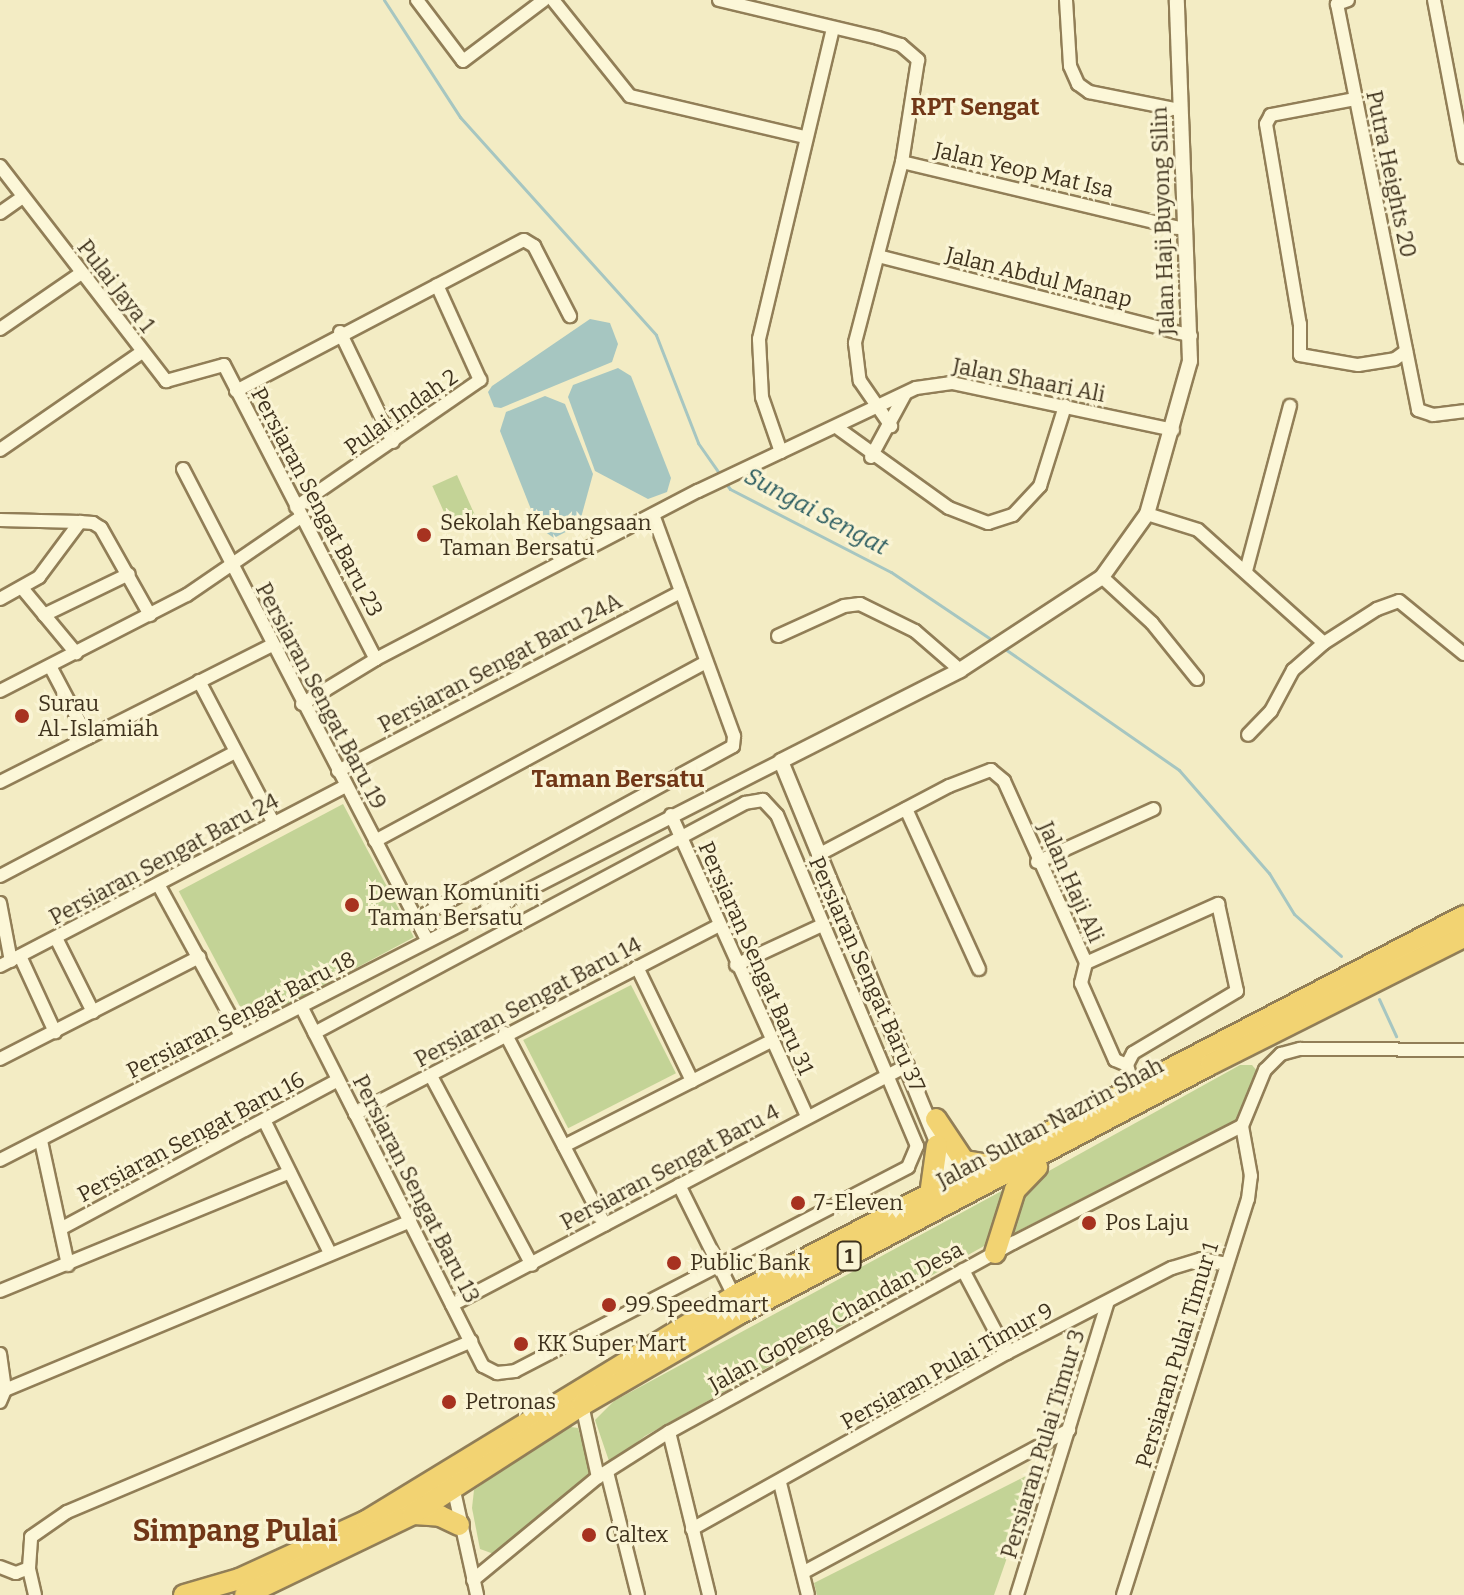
<!DOCTYPE html>
<html>
<head>
<meta charset="utf-8">
<style>
  body { margin:0 }
  #map { position:relative; width:1464px; height:1595px; overflow:hidden; background:#f3ecc4; font-family:Bitter,serif }
  div>[style] { position:absolute }
  [style*='--x'] { left:calc(var(--x)*1px); top:calc(var(--y)*1px); width:calc(var(--w)*1px); rotate:calc(var(--a)*1deg) }
  .green>* { inset:0; background:#c3d396; transform-origin:0 0 }
  .water>* { inset:0; background:#a6c6c1 }
  .stream>* { height:3px; margin:-1.5px; padding:0 1.5px; transform-origin:1.5px; border-radius:1.5px; background:#a6c6c1 }
  .roads { filter:drop-shadow(2px 0 #917e57) drop-shadow(-2px 0 #917e57) drop-shadow(0 2px #917e57) drop-shadow(0 -2px #917e57) }
  .minor>* { height:12px; margin:-6px; padding:0 6px; transform-origin:6px; border-radius:6px; background:#fcf7d8 }
  .tertiary>* { height:14px; margin:-7px; padding:0 7px; transform-origin:7px; border-radius:7px; background:#fcf7d8 }
  .trunk>* { height:20px; margin:-10px; padding:0 10px; transform-origin:10px; border-radius:10px; background:#f2d372 }
  .dots>* { width:22px; height:22px; translate:-50% -50%; box-sizing:border-box; border:4px solid #faf4d4; border-radius:50% }
  span { translate:-50% -50%; white-space:nowrap; text-align:center; line-height:1.15; -webkit-text-stroke:6px #faf4d4; paint-order:stroke }
  .shield-label span { padding:2px 6px; background:#faf4d4; border:2px solid; border-radius:6px; -webkit-text-stroke-width:0 }
  .shield-label { font-size:20px; color:#3f321d; font-weight:700 }
  .street-label { font-size:22px; color:#3f321d }
  .poi-label { font-size:22px; color:#3f321d }
  .left { translate:0 -50%; text-align:left }
  .neighbourhood-label { font-size:24px; color:#713717; font-weight:700 }
  .water-label { font-size:24px; color:#2b5c60; font-style:italic }
  .district-label { font-size:30px; color:#713717; font-weight:700 }
</style>
</head>
<body>
<div id="map">
  <div class="green">
    <div style="left:457px;top:475px;width:48px;height:27px;rotate:66deg"></div>
    <div style="left:343px;top:804px;width:151px;height:186px;rotate:62deg"></div>
    <div style="left:631px;top:985px;width:99px;height:121px;rotate:63deg"></div>
    <div style="clip-path:polygon(1240px 1065px,1252px 1065px,1258px 1072px,1236px 1120px,1006px 1237px,1029px 1182px)"></div>
    <div style="clip-path:polygon(1009px 1187px,993px 1241px,645px 1436px,610px 1464px,595px 1420px,614px 1401px)"></div>
    <div style="clip-path:polygon(564px 1426px,578px 1428px,592px 1476px,494px 1554px,480px 1549px,472px 1508px,474px 1490px)"></div>
    <div style="clip-path:polygon(1028px 1475px,1019px 1523px,994px 1595px,817px 1595px,814px 1583px)"></div>
  </div>
  <div class="water">
    <div style="clip-path:polygon(590px 319px,610px 323px,618px 344px,612px 362px,501px 408px,494px 407px,488px 392px,492px 386px)"></div>
    <div style="clip-path:polygon(618px 368px,631px 376px,671px 478px,667px 492px,648px 499px,595px 471px,568px 397px,573px 385px)"></div>
    <div style="clip-path:polygon(545px 396px,565px 404px,593px 474px,579px 525px,554px 538px,538px 527px,500px 431px,506px 412px)"></div>
  </div>
  <div class="stream">
    <div style="--x:384;--y:0;--w:140;--a:57"></div>
    <div style="--x:460;--y:117;--w:293;--a:48"></div>
    <div style="--x:656;--y:335;--w:116;--a:68.7"></div>
    <div style="--x:698;--y:443;--w:39;--a:55"></div>
    <div style="--x:724;--y:481;--w:10;--a:53"></div>
    <div style="--x:730;--y:489;--w:181;--a:27.3"></div>
    <div style="--x:891;--y:572;--w:125;--a:33.9"></div>
    <div style="--x:1005;--y:649;--w:212;--a:34.8"></div>
    <div style="--x:1179;--y:770;--w:137;--a:48.9"></div>
    <div style="--x:1269;--y:873;--w:48;--a:58.6"></div>
    <div style="--x:1294;--y:914;--w:63;--a:41.8"></div>
    <div style="--x:1379;--y:999;--w:41;--a:65.3"></div>
  </div>
  <div class="roads">
    <div class="minor">
      <div style="--x:417;--y:0;--w:76;--a:53"></div>
      <div style="--x:463;--y:61;--w:101;--a:-37"></div>
      <div style="--x:553;--y:0;--w:123;--a:51.3"></div>
      <div style="--x:630;--y:96;--w:180;--a:13.2"></div>
      <div style="--x:719;--y:0;--w:163;--a:13.4"></div>
      <div style="--x:878;--y:38;--w:24;--a:17"></div>
      <div style="--x:901;--y:45;--w:23;--a:41"></div>
      <div style="--x:918;--y:60;--w:103;--a:98.9"></div>
      <div style="--x:902;--y:162;--w:187;--a:104.6"></div>
      <div style="--x:855;--y:343;--w:38;--a:83"></div>
      <div style="--x:860;--y:381;--w:55;--a:55.4"></div>
      <div style="--x:1066;--y:0;--w:66;--a:86.5"></div>
      <div style="--x:1070;--y:66;--w:20;--a:66"></div>
      <div style="--x:1078;--y:84;--w:14;--a:36"></div>
      <div style="--x:1089;--y:92;--w:93;--a:11.2"></div>
      <div style="--x:1348;--y:0;--w:12;--a:160"></div>
      <div style="--x:1337;--y:4;--w:414;--a:78.7"></div>
      <div style="--x:1418;--y:410;--w:16;--a:18"></div>
      <div style="--x:1433;--y:415;--w:31;--a:-7"></div>
      <div style="--x:1434;--y:0;--w:160;--a:79.2"></div>
      <div style="--x:1355;--y:99;--w:86;--a:169.2"></div>
      <div style="--x:1271;--y:115;--w:10;--a:119"></div>
      <div style="--x:1266;--y:124;--w:203;--a:80.4"></div>
      <div style="--x:1300;--y:324;--w:31;--a:90"></div>
      <div style="--x:1300;--y:355;--w:59;--a:9.8"></div>
      <div style="--x:1358;--y:365;--w:37;--a:-9"></div>
      <div style="--x:1395;--y:359;--w:14;--a:-36"></div>
      <div style="--x:902;--y:162;--w:290;--a:13.4"></div>
      <div style="--x:0;--y:166;--w:272;--a:52.3"></div>
      <div style="--x:166;--y:381;--w:60;--a:-15.4"></div>
      <div style="--x:224;--y:365;--w:331;--a:62.7"></div>
      <div style="--x:0;--y:213;--w:28;--a:-35"></div>
      <div style="--x:878;--y:256;--w:323;--a:14.3"></div>
      <div style="--x:0;--y:329;--w:97;--a:-34.5"></div>
      <div style="--x:340;--y:332;--w:122;--a:64.3"></div>
      <div style="--x:236;--y:391;--w:325;--a:-27.7"></div>
      <div style="--x:524;--y:240;--w:12;--a:31"></div>
      <div style="--x:534;--y:246;--w:79;--a:62.8"></div>
      <div style="--x:839;--y:429;--w:135;--a:35.7"></div>
      <div style="--x:949;--y:508;--w:42;--a:21"></div>
      <div style="--x:988;--y:523;--w:26;--a:-18"></div>
      <div style="--x:1013;--y:515;--w:40;--a:-47"></div>
      <div style="--x:1040;--y:486;--w:84;--a:-72.6"></div>
      <div style="--x:0;--y:450;--w:173;--a:-34.6"></div>
      <div style="--x:781;--y:452;--w:58;--a:-109.1"></div>
      <div style="--x:762;--y:397;--w:58;--a:-93"></div>
      <div style="--x:759;--y:339;--w:319;--a:-76.6"></div>
      <div style="--x:871;--y:457;--w:72;--a:-61.6"></div>
      <div style="--x:183;--y:469;--w:530;--a:62.61"></div>
      <div style="--x:296;--y:507;--w:224;--a:-34.6"></div>
      <div style="--x:480;--y:380;--w:104;--a:-114.4"></div>
      <div style="--x:1147;--y:514;--w:53;--a:17.4"></div>
      <div style="--x:1198;--y:530;--w:169;--a:41.9"></div>
      <div style="--x:1324;--y:643;--w:41;--a:138.9"></div>
      <div style="--x:1293;--y:670;--w:47;--a:118.2"></div>
      <div style="--x:1271;--y:711;--w:33;--a:134"></div>
      <div style="--x:0;--y:520;--w:80;--a:1.4"></div>
      <div style="--x:1246;--y:571;--w:171;--a:-75.1"></div>
      <div style="--x:1102;--y:577;--w:68;--a:42.6"></div>
      <div style="--x:1152;--y:623;--w:72;--a:51.2"></div>
      <div style="--x:22;--y:588;--w:85;--a:50.3"></div>
      <div style="--x:0;--y:599;--w:45;--a:-29.4"></div>
      <div style="--x:39;--y:577;--w:69;--a:-53.3"></div>
      <div style="--x:80;--y:522;--w:13;--a:4"></div>
      <div style="--x:93;--y:523;--w:9;--a:32"></div>
      <div style="--x:101;--y:528;--w:100;--a:60.6"></div>
      <div style="--x:44;--y:615;--w:94;--a:-25.8"></div>
      <div style="--x:778;--y:636;--w:72;--a:-24.4"></div>
      <div style="--x:844;--y:606;--w:16;--a:-7"></div>
      <div style="--x:860;--y:604;--w:61;--a:26.1"></div>
      <div style="--x:915;--y:631;--w:60;--a:40.9"></div>
      <div style="--x:1324;--y:643;--w:63;--a:-32.7"></div>
      <div style="--x:1377;--y:609;--w:23;--a:-20"></div>
      <div style="--x:1399;--y:601;--w:84;--a:39.2"></div>
      <div style="--x:50;--y:666;--w:81;--a:62.2"></div>
      <div style="--x:199;--y:681;--w:161;--a:62.3"></div>
      <div style="--x:0;--y:691;--w:210;--a:-27.2"></div>
      <div style="--x:187;--y:595;--w:138;--a:-34.4"></div>
      <div style="--x:302;--y:704;--w:87;--a:-31.3"></div>
      <div style="--x:376;--y:659;--w:363;--a:-27.6"></div>
      <div style="--x:698;--y:491;--w:241;--a:-25.3"></div>
      <div style="--x:916;--y:388;--w:36;--a:-8"></div>
      <div style="--x:952;--y:383;--w:226;--a:12"></div>
      <div style="--x:338;--y:771;--w:387;--a:-27.6"></div>
      <div style="--x:0;--y:782;--w:305;--a:-26.7"></div>
      <div style="--x:906;--y:809;--w:176;--a:65.5"></div>
      <div style="--x:671;--y:815;--w:330;--a:65.7"></div>
      <div style="--x:375;--y:841;--w:376;--a:-28.4"></div>
      <div style="--x:818;--y:855;--w:148;--a:-27.8"></div>
      <div style="--x:949;--y:786;--w:45;--a:-20.9"></div>
      <div style="--x:991;--y:770;--w:17;--a:40"></div>
      <div style="--x:1004;--y:781;--w:200;--a:65.7"></div>
      <div style="--x:1086;--y:963;--w:145;--a:-24.1"></div>
      <div style="--x:1218;--y:904;--w:89;--a:77.7"></div>
      <div style="--x:1237;--y:991;--w:121;--a:149.2"></div>
      <div style="--x:1133;--y:1053;--w:13;--a:117"></div>
      <div style="--x:1127;--y:1065;--w:22;--a:74"></div>
      <div style="--x:1037;--y:862;--w:128;--a:-24.4"></div>
      <div style="--x:0;--y:876;--w:266;--a:-27.8"></div>
      <div style="--x:159;--y:886;--w:171;--a:61.3"></div>
      <div style="--x:0;--y:903;--w:59;--a:79.3"></div>
      <div style="--x:416;--y:919;--w:361;--a:-28.6"></div>
      <div style="--x:733;--y:746;--w:10;--a:-84"></div>
      <div style="--x:734;--y:736;--w:235;--a:-110.1"></div>
      <div style="--x:56;--y:938;--w:83;--a:63.4"></div>
      <div style="--x:20;--y:956;--w:84;--a:65.3"></div>
      <div style="--x:1086;--y:963;--w:21;--a:104"></div>
      <div style="--x:1081;--y:983;--w:84;--a:66.2"></div>
      <div style="--x:1115;--y:1060;--w:13;--a:23"></div>
      <div style="--x:736;--y:965;--w:93;--a:-24.9"></div>
      <div style="--x:0;--y:966;--w:390;--a:-27.5"></div>
      <div style="--x:637;--y:967;--w:127;--a:64.2"></div>
      <div style="--x:302;--y:1008;--w:401;--a:63.2"></div>
      <div style="--x:483;--y:1366;--w:16;--a:27"></div>
      <div style="--x:497;--y:1373;--w:18;--a:-6"></div>
      <div style="--x:515;--y:1371;--w:443;--a:-27.4"></div>
      <div style="--x:908;--y:1167;--w:23;--a:-67"></div>
      <div style="--x:917;--y:1146;--w:359;--a:-112.9"></div>
      <div style="--x:777;--y:815;--w:21;--a:-133"></div>
      <div style="--x:763;--y:800;--w:18;--a:171"></div>
      <div style="--x:745;--y:803;--w:488;--a:151.9"></div>
      <div style="--x:505;--y:1033;--w:216;--a:62.5"></div>
      <div style="--x:0;--y:1059;--w:224;--a:-27.1"></div>
      <div style="--x:431;--y:1076;--w:214;--a:61.9"></div>
      <div style="--x:355;--y:1114;--w:409;--a:-27.4"></div>
      <div style="--x:264;--y:1120;--w:148;--a:63.6"></div>
      <div style="--x:41;--y:1141;--w:127;--a:77.7"></div>
      <div style="--x:564;--y:1146;--w:232;--a:-26.9"></div>
      <div style="--x:0;--y:1160;--w:877;--a:-27.06"></div>
      <div style="--x:679;--y:1185;--w:124;--a:63.6"></div>
      <div style="--x:62;--y:1228;--w:313;--a:-28.2"></div>
      <div style="--x:963;--y:1270;--w:94;--a:62.1"></div>
      <div style="--x:0;--y:1291;--w:313;--a:-22.3"></div>
      <div style="--x:452;--y:1305;--w:515;--a:-27.76"></div>
      <div style="--x:0;--y:1354;--w:36;--a:82"></div>
      <div style="--x:5;--y:1390;--w:13;--a:113"></div>
      <div style="--x:5;--y:1390;--w:439;--a:-22.6"></div>
      <div style="--x:582;--y:1405;--w:74;--a:77.5"></div>
      <div style="--x:669;--y:1432;--w:168;--a:76.2"></div>
      <div style="--x:607;--y:1472;--w:127;--a:75.9"></div>
      <div style="--x:780;--y:1483;--w:115;--a:76"></div>
      <div style="--x:454;--y:1491;--w:107;--a:77.5"></div>
      <div style="--x:692;--y:1529;--w:361;--a:-29.2"></div>
      <div style="--x:1007;--y:1353;--w:186;--a:-27.3"></div>
      <div style="--x:1172;--y:1268;--w:30;--a:-17"></div>
      <div style="--x:1201;--y:1259;--w:26;--a:11"></div>
      <div style="--x:0;--y:1567;--w:17;--a:21"></div>
      <div style="--x:16;--y:1573;--w:14;--a:-21"></div>
      <div style="--x:804;--y:1572;--w:301;--a:-28.2"></div>
      <div style="--x:473;--y:1580;--w:162;--a:-39.5"></div>
      <div style="--x:598;--y:1477;--w:84;--a:-32.4"></div>
      <div style="--x:669;--y:1432;--w:393;--a:-28.8"></div>
      <div style="--x:1013;--y:1243;--w:257;--a:-27.1"></div>
      <div style="--x:35;--y:1595;--w:28;--a:-103"></div>
      <div style="--x:29;--y:1568;--w:31;--a:-86"></div>
      <div style="--x:31;--y:1537;--w:44;--a:-34.8"></div>
      <div style="--x:67;--y:1512;--w:439;--a:-22.9"></div>
      <div style="--x:1017;--y:1595;--w:305;--a:-72.8"></div>
      <div style="--x:1123;--y:1595;--w:415;--a:-72.5"></div>
      <div style="--x:1248;--y:1199;--w:23;--a:-83"></div>
      <div style="--x:1251;--y:1176;--w:51;--a:-100.2"></div>
      <div style="--x:1242;--y:1126;--w:61;--a:-67.7"></div>
      <div style="--x:1265;--y:1070;--w:23;--a:-45"></div>
      <div style="--x:1281;--y:1054;--w:20;--a:-15"></div>
      <div style="--x:1300;--y:1049;--w:164;--a:0.3"></div>
    </div>
    <div class="tertiary">
      <div style="--x:954;--y:1183;--w:456;--a:-112.3"></div>
      <div style="--x:781;--y:761;--w:201;--a:-26.9"></div>
      <div style="--x:960;--y:670;--w:170;--a:-33.2"></div>
      <div style="--x:1102;--y:577;--w:77;--a:-54.5"></div>
      <div style="--x:1147;--y:514;--w:159;--a:-74.3"></div>
      <div style="--x:1190;--y:361;--w:361;--a:-92.1"></div>
    </div>
    <div class="trunk">
      <div style="--x:936;--y:1119;--w:50;--a:56.3"></div>
      <div style="--x:964;--y:1161;--w:24;--a:9"></div>
      <div style="--x:930;--y:1195;--w:50;--a:-82"></div>
      <div style="--x:995;--y:1253;--w:66;--a:-72.4"></div>
      <div style="--x:1015;--y:1190;--w:32;--a:-46"></div>
      <div style="--x:414;--y:1514;--w:26;--a:4"></div>
      <div style="--x:440;--y:1516;--w:21;--a:25"></div>
      <div style="--x:184;--y:1595;--w:57;--a:-16.2"></div>
      <div style="--x:239;--y:1579;--w:140;--a:-24.5"></div>
      <div style="--x:366;--y:1521;--w:431;--a:-31.4"></div>
      <div style="--x:734;--y:1296;--w:823;--a:-27.5"></div>
      <div style="--x:245;--y:1595;--w:187;--a:-25.7"></div>
      <div style="--x:413;--y:1514;--w:201;--a:-32.8"></div>
      <div style="--x:582;--y:1405;--w:179;--a:-30.1"></div>
      <div style="--x:737;--y:1315;--w:536;--a:-27.9"></div>
      <div style="--x:1211;--y:1064;--w:283;--a:-26.7"></div>
    </div>
  </div>
  <div class="dots">
    <div style="left:424px;top:535px;background:#a73220"></div>
    <div style="left:22px;top:716px;background:#a73220"></div>
    <div style="left:352px;top:905px;background:#a73220"></div>
    <div style="left:798px;top:1203px;background:#a73220"></div>
    <div style="left:1089px;top:1223px;background:#a73220"></div>
    <div style="left:674px;top:1263px;background:#a73220"></div>
    <div style="left:609px;top:1305px;background:#a73220"></div>
    <div style="left:521px;top:1344px;background:#a73220"></div>
    <div style="left:449px;top:1402px;background:#a73220"></div>
    <div style="left:589px;top:1535px;background:#a73220"></div>
  </div>
  <div class="shield-label">
    <span style="left:849px;top:1256px">1</span>
  </div>
  <div class="street-label">
    <span style="left:1024px;top:170px;rotate:13deg">Jalan Yeop Mat Isa</span>
    <span style="left:1391px;top:174px;rotate:78deg">Putra Heights 20</span>
    <span style="left:1163px;top:221px;rotate:-92deg">Jalan Haji Buyong Silin</span>
    <span style="left:1039px;top:277px;rotate:14deg">Jalan Abdul Manap</span>
    <span style="left:116px;top:286px;rotate:52deg">Pulai Jaya 1</span>
    <span style="left:1029px;top:380px;rotate:11deg">Jalan Shaari Ali</span>
    <span style="left:401px;top:412px;rotate:-35deg">Pulai Indah 2</span>
    <span style="left:317px;top:502px;rotate:62deg">Persiaran Sengat Baru 23</span>
    <span style="left:500px;top:663px;rotate:-28deg">Persiaran Sengat Baru 24A</span>
    <span style="left:321px;top:696px;rotate:62deg">Persiaran Sengat Baru 19</span>
    <span style="left:164px;top:859px;rotate:-28deg">Persiaran Sengat Baru 24</span>
    <span style="left:1071px;top:882px;rotate:66deg">Jalan Haji Ali</span>
    <span style="left:756px;top:958px;rotate:66deg">Persiaran Sengat Baru 31</span>
    <span style="left:867px;top:974px;rotate:66deg">Persiaran Sengat Baru 37</span>
    <span style="left:528px;top:1002px;rotate:-28deg">Persiaran Sengat Baru 14</span>
    <span style="left:241px;top:1015px;rotate:-27deg">Persiaran Sengat Baru 18</span>
    <span style="left:1050px;top:1123px;rotate:-28deg">Jalan Sultan Nazrin Shah</span>
    <span style="left:191px;top:1137px;rotate:-28deg">Persiaran Sengat Baru 16</span>
    <span style="left:670px;top:1167px;rotate:-28deg">Persiaran Sengat Baru 4</span>
    <span style="left:416px;top:1189px;rotate:63deg">Persiaran Sengat Baru 13</span>
    <span style="left:836px;top:1317px;rotate:-29deg">Jalan Gopeng Chandan Desa</span>
    <span style="left:1177px;top:1355px;rotate:-73deg">Persiaran Pulai Timur 1</span>
    <span style="left:947px;top:1366px;rotate:-29deg">Persiaran Pulai Timur 9</span>
    <span style="left:1043px;top:1444px;rotate:-73deg">Persiaran Pulai Timur 3</span>
  </div>
  <div class="poi-label">
    <span class="left" style="left:440px;top:535px">Sekolah Kebangsaan<br>Taman Bersatu</span>
    <span class="left" style="left:38px;top:716px">Surau<br>Al-Islamiah</span>
    <span class="left" style="left:368px;top:905px">Dewan Komuniti<br>Taman Bersatu</span>
    <span class="left" style="left:814px;top:1203px">7-Eleven</span>
    <span class="left" style="left:1105px;top:1223px">Pos Laju</span>
    <span class="left" style="left:690px;top:1263px">Public Bank</span>
    <span class="left" style="left:625px;top:1305px">99 Speedmart</span>
    <span class="left" style="left:537px;top:1344px">KK Super Mart</span>
    <span class="left" style="left:465px;top:1402px">Petronas</span>
    <span class="left" style="left:605px;top:1535px">Caltex</span>
  </div>
  <div class="neighbourhood-label">
    <span style="left:975px;top:108px">RPT Sengat</span>
    <span style="left:618px;top:780px">Taman Bersatu</span>
  </div>
  <div class="water-label">
    <span style="left:816px;top:512px;rotate:28deg">Sungai Sengat</span>
  </div>
  <div class="district-label">
    <span style="left:235px;top:1531px">Simpang Pulai</span>
  </div>
</div>
</body>
</html>
